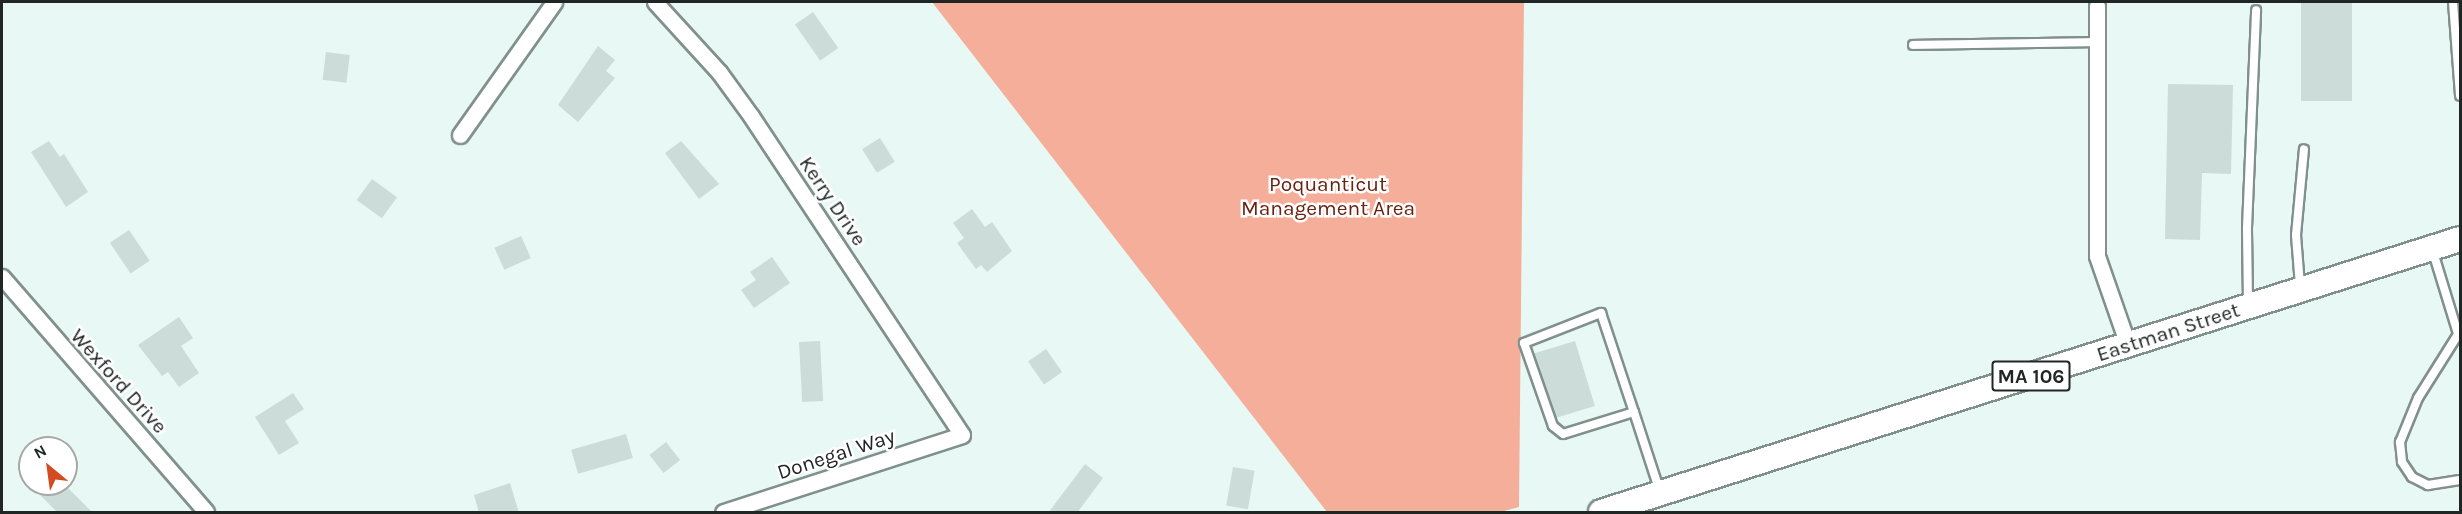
<!DOCTYPE html>
<html>
<head>
<meta charset="utf-8">
<style>
  body { margin:0 }
  #map { position:relative; width:2462px; height:514px; overflow:hidden; background:#e8f8f4; font-family:Karla,sans-serif }
  div>[style] { position:absolute }
  [style*='--x'] { left:calc(var(--x)*1px); top:calc(var(--y)*1px); width:calc(var(--w)*1px); rotate:calc(var(--a)*1deg) }
  .green>* { inset:0; background:#f4ae9a }
  .building>* { inset:0; background:#ccdcd8; transform-origin:0 0 }
  .roads { filter:drop-shadow(2px 0 #81908c) drop-shadow(-2px 0 #81908c) drop-shadow(0 2px #81908c) drop-shadow(0 -2px #81908c) }
  .service>* { height:8px; margin:-4px; padding:0 4px; transform-origin:4px; border-radius:4px; background:#fff }
  .minor>* { height:15px; margin:-7.5px; padding:0 7.5px; transform-origin:7.5px; border-radius:7.5px; background:#fff }
  .primary>* { height:24px; margin:-12px; padding:0 12px; transform-origin:12px; border-radius:12px; background:#fff }
  span { translate:-50% -50%; white-space:nowrap; text-align:center; line-height:1.15; -webkit-text-stroke:5px #fff; paint-order:stroke }
  .shield-label span { padding:2px 4px; background:#fff; border:2px solid; border-radius:4px; -webkit-text-stroke-width:0 }
  .shield-label { font-size:20px; color:#202624; font-weight:700 }
  .park-label { font-size:21px; color:#682410 }
  .street-label { font-size:21px; color:#202624 }
  .frame { position:absolute; inset:0; border:3px solid #202624; pointer-events:none }
  .north { position:absolute; left:18px; top:436px; width:60px; height:60px; box-sizing:border-box; background:#fff; border:2px solid #a6a8a7; border-radius:50%; rotate:331deg; font-size:16px; font-weight:700; line-height:24px; text-align:center; color:#202624 }
  .north::after { content:''; display:block; margin:auto; width:21px; height:27px; background:#d34b21; clip-path:polygon(50% 0,100% 100%,50% 72%,0 100%) }
</style>
</head>
<body>
<div id="map">
  <div class="green">
    <div style="clip-path:polygon(932px 2px,1524px 2px,1519px 507px,1500px 512px,1327px 512px)"></div>
  </div>
  <div class="building">
    <div style="left:2301px;top:2px;width:51px;height:99px"></div>
    <div style="left:813px;top:12px;width:44px;height:22px;rotate:55deg"></div>
    <div style="clip-path:polygon(598px 46px,615px 60px,606px 71px,615px 78px,578px 122px,558px 105px)"></div>
    <div style="left:326px;top:52px;width:24px;height:28px;rotate:7deg"></div>
    <div style="clip-path:polygon(2168px 84px,2233px 85px,2231px 174px,2202px 173px,2200px 240px,2165px 239px)"></div>
    <div style="left:880px;top:138px;width:28px;height:21px;rotate:58deg"></div>
    <div style="clip-path:polygon(49px 141px,60px 157px,64px 154px,88px 192px,66px 207px,31px 152px)"></div>
    <div style="clip-path:polygon(681px 141px,719px 184px,699px 199px,665px 153px)"></div>
    <div style="left:372px;top:179px;width:31px;height:26px;rotate:36deg"></div>
    <div style="clip-path:polygon(972px 209px,985px 227px,992px 222px,1012px 251px,987px 272px,981px 265px,976px 269px,957px 243px,964px 238px,953px 223px)"></div>
    <div style="left:129px;top:230px;width:37px;height:23px;rotate:56deg"></div>
    <div style="left:521px;top:236px;width:24px;height:29px;rotate:66deg"></div>
    <div style="clip-path:polygon(772px 257px,790px 283px,754px 308px,741px 290px,756px 280px,750px 272px)"></div>
    <div style="clip-path:polygon(179px 317px,193px 338px,181px 346px,199px 373px,179px 387px,168px 372px,162px 376px,138px 345px)"></div>
    <div style="left:820px;top:341px;width:60px;height:21px;rotate:87deg"></div>
    <div style="left:1575px;top:341px;width:68px;height:43px;rotate:73deg"></div>
    <div style="left:1046px;top:349px;width:28px;height:22px;rotate:55deg"></div>
    <div style="clip-path:polygon(293px 393px,304px 409px,285px 421px,299px 443px,279px 455px,255px 417px)"></div>
    <div style="left:626px;top:434px;width:25px;height:57px;rotate:74deg"></div>
    <div style="left:666px;top:442px;width:23px;height:21px;rotate:52deg"></div>
    <div style="clip-path:polygon(1085px 464px,1103px 478px,1077px 513px,1048px 513px)"></div>
    <div style="left:1233px;top:467px;width:22px;height:39px;rotate:10deg"></div>
    <div style="clip-path:polygon(510px 483px,519px 513px,479px 513px,474px 495px)"></div>
    <div style="clip-path:polygon(29px 484px,64px 484px,93px 513px,58px 513px)"></div>
  </div>
  <div class="roads">
    <div class="service">
      <div style="--x:2453;--y:2;--w:94;--a:85.7"></div>
      <div style="--x:1913;--y:45;--w:184;--a:-0.9"></div>
      <div style="--x:2433;--y:252;--w:89;--a:73"></div>
      <div style="--x:2300;--y:286;--w:51;--a:-94.5"></div>
      <div style="--x:2296;--y:235;--w:86;--a:-84.7"></div>
      <div style="--x:2248;--y:302;--w:74;--a:-90.8"></div>
      <div style="--x:2247;--y:228;--w:218;--a:-87.6"></div>
      <div style="--x:2457;--y:336;--w:73;--a:122.2"></div>
      <div style="--x:2418;--y:398;--w:48;--a:112.2"></div>
      <div style="--x:2400;--y:442;--w:20;--a:84"></div>
      <div style="--x:2402;--y:462;--w:18;--a:56"></div>
      <div style="--x:2412;--y:477;--w:18;--a:27"></div>
      <div style="--x:2428;--y:485;--w:32;--a:-9"></div>
      <div style="--x:1634;--y:412;--w:74;--a:162.8"></div>
      <div style="--x:1563;--y:434;--w:13;--a:-141"></div>
      <div style="--x:1553;--y:426;--w:88;--a:-109.3"></div>
      <div style="--x:1524;--y:343;--w:83;--a:-21.3"></div>
      <div style="--x:1601;--y:313;--w:104;--a:71.6"></div>
      <div style="--x:1634;--y:412;--w:81;--a:72"></div>
    </div>
    <div class="minor">
      <div style="--x:655;--y:2;--w:95;--a:47.6"></div>
      <div style="--x:719;--y:72;--w:54;--a:54"></div>
      <div style="--x:751;--y:116;--w:382;--a:56.5"></div>
      <div style="--x:962;--y:435;--w:251;--a:162.1"></div>
      <div style="--x:2097;--y:6;--w:250;--a:90"></div>
      <div style="--x:2097;--y:256;--w:94;--a:70.8"></div>
      <div style="--x:460;--y:135;--w:163;--a:-54.7"></div>
      <div style="--x:2;--y:277;--w:311;--a:49"></div>
    </div>
    <div class="primary">
      <div style="--x:1601;--y:512;--w:901;--a:-17.63"></div>
    </div>
  </div>
  <div class="shield-label">
    <span style="left:2031px;top:376px">MA 106</span>
  </div>
  <div class="park-label">
    <span style="left:1328px;top:196px">Poquanticut<br>Management Area</span>
  </div>
  <div class="street-label">
    <span style="left:833px;top:201px;rotate:56deg">Kerry Drive</span>
    <span style="left:2168px;top:332px;rotate:-18deg">Eastman Street</span>
    <span style="left:119px;top:381px;rotate:48deg">Wexford Drive</span>
    <span style="left:836px;top:454px;rotate:-18deg">Donegal Way</span>
  </div>
  <div class="frame"></div>
  <div class="north">N</div>
</div>
</body>
</html>
